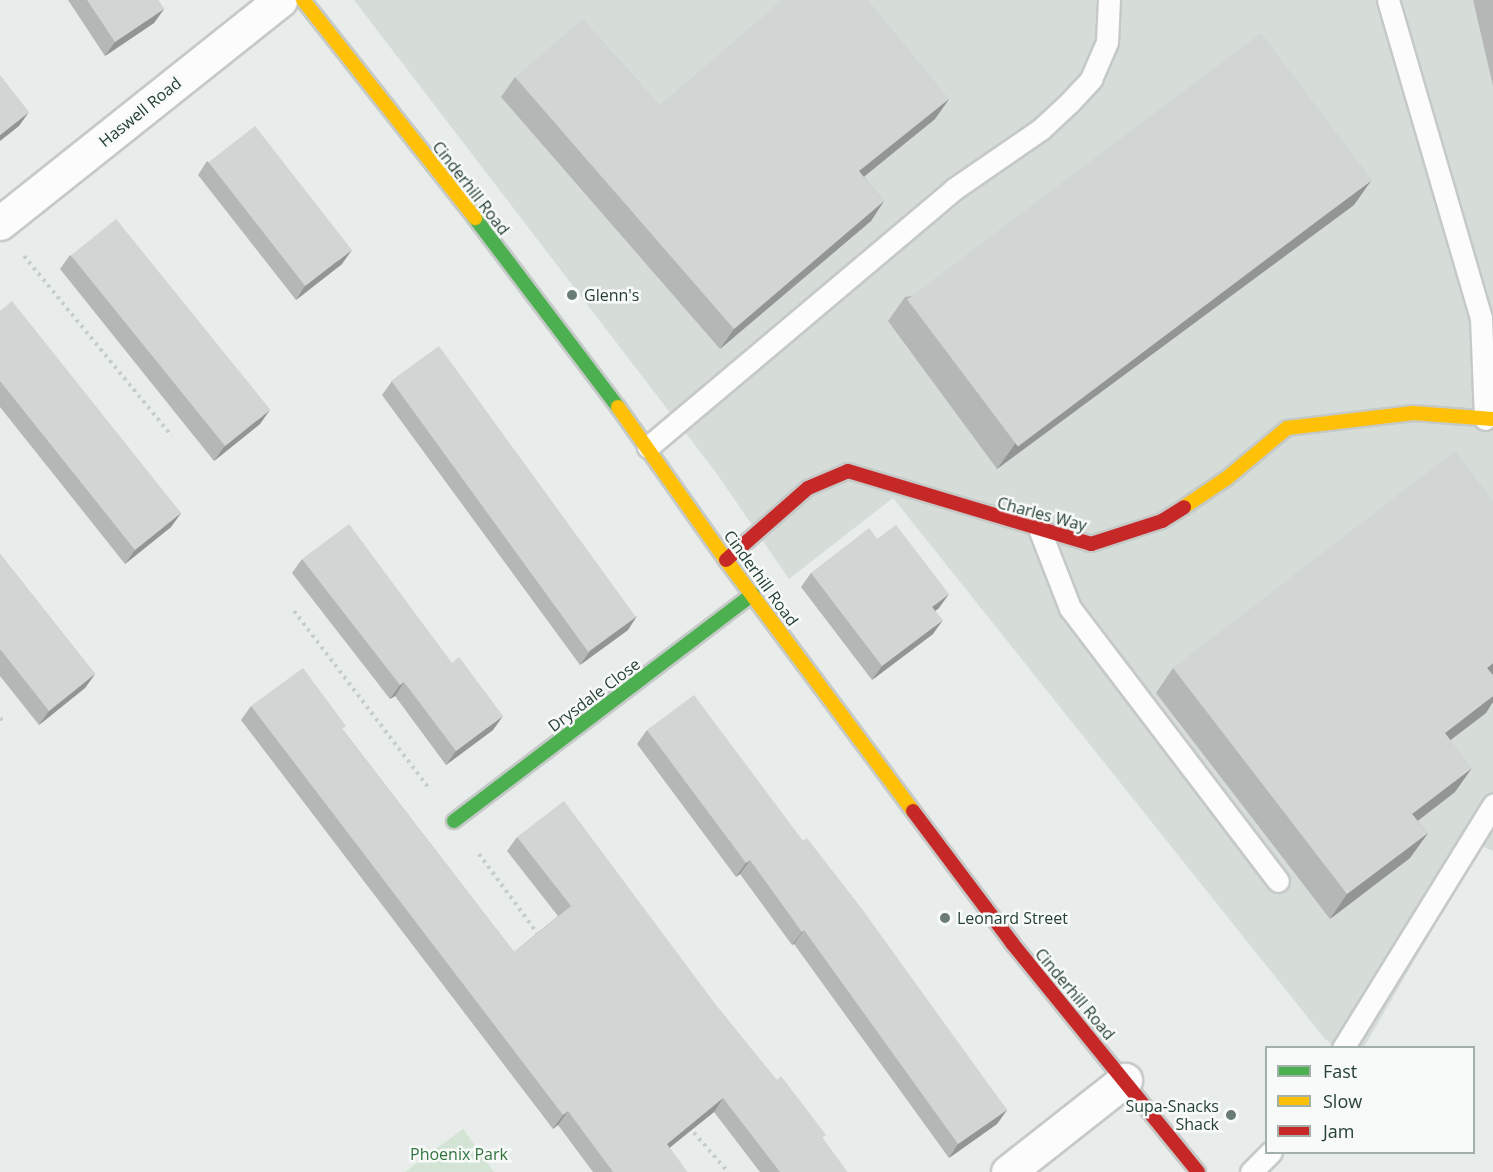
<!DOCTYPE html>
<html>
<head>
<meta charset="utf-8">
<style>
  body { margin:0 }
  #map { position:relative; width:1493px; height:1172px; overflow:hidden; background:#e8ecea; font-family:"Open Sans",sans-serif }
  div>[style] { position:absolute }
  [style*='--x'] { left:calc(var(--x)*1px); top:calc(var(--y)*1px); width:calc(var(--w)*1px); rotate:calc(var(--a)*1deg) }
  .built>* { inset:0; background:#d6ddd9 }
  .green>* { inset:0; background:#d3e4d5 }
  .path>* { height:4px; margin-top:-2px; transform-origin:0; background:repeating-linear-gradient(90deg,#c6cec9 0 3px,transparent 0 7.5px) }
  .roads { filter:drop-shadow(2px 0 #c5c9c7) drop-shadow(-2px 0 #c5c9c7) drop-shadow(0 2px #c5c9c7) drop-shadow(0 -2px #c5c9c7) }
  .lane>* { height:21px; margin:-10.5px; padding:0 10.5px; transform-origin:10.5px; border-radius:10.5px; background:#fcfcfc }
  .street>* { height:33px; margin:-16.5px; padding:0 16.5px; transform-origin:16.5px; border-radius:16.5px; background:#fcfcfc }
  .fast>* { height:14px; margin:-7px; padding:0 7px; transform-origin:7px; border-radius:7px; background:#4caf50 }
  .slow>* { height:14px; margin:-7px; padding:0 7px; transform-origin:7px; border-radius:7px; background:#ffc107 }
  .jam>* { height:14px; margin:-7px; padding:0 7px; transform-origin:7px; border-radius:7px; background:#c62828 }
  .wall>* { inset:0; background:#b4b7b5 }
  .shaded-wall>* { inset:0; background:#929594 }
  .building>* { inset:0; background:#d1d5d3; transform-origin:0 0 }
  .dots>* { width:16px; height:16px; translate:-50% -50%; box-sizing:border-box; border:3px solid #f7faf8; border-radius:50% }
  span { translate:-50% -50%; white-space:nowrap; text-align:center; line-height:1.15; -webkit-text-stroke:5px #f7faf8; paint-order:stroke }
  .street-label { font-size:16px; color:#264034 }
  .poi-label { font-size:16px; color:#264034 }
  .left { translate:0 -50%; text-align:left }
  .right { translate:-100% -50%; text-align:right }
  .park-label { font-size:16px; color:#32743f }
  .legend { position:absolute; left:1265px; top:1046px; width:210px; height:108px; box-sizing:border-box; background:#f7faf8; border:2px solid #a3b0aa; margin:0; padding:8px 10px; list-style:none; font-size:18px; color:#264034 }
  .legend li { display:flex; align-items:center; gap:12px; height:30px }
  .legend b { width:30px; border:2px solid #a3b0aa }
</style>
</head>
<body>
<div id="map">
  <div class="built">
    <div style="clip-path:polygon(354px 0,1493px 0,1493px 851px,1481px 846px,1364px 1047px,1336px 1047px,1325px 1039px,893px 498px,789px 579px,717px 474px)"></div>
  </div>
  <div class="green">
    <div style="clip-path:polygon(463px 1129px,494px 1172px,405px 1172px)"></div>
  </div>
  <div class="path">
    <div style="--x:24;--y:256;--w:233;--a:50.6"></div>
    <div style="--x:294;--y:611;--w:223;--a:52.7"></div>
    <div style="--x:0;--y:718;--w:6;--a:51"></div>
    <div style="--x:479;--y:854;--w:103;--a:53.7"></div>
    <div style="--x:689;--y:1127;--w:60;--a:49.1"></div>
  </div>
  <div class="roads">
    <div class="lane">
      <div style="--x:1388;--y:0;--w:331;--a:73.7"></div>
      <div style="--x:1481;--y:318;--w:101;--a:87.7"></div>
      <div style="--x:648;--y:447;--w:400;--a:-40.1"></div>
      <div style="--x:954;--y:189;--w:106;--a:-34.6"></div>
      <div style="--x:1041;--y:129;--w:38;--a:-43"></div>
      <div style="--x:1069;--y:103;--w:33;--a:-47"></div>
      <div style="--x:1091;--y:79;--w:40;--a:-66.6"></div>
      <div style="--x:1107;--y:42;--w:42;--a:-87.3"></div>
      <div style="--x:1040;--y:531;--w:83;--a:68.7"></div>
      <div style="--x:1070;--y:608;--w:343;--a:52.7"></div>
      <div style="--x:1343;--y:1048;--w:286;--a:-58.3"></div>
      <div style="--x:1251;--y:1172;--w:28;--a:-45"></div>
    </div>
    <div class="street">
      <div style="--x:0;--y:223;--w:358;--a:-38.5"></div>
      <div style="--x:1008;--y:1172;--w:149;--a:-38.2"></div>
    </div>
    <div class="fast">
      <div style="--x:475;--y:218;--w:237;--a:52.9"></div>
      <div style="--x:454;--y:821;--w:375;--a:-37.2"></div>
    </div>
    <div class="slow">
      <div style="--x:303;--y:0;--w:278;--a:51.7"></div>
      <div style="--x:618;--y:407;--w:187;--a:54.8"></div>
      <div style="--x:726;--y:560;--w:313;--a:53.3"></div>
      <div style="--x:1184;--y:507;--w:52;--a:-34"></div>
      <div style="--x:1227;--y:478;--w:78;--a:-39.8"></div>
      <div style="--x:1287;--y:428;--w:127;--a:-6.8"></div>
      <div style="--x:1413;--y:413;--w:80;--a:4.3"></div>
    </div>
    <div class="jam">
      <div style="--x:726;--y:560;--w:109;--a:-41.3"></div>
      <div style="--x:808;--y:488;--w:43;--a:-23"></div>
      <div style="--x:848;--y:471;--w:254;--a:16.7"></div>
      <div style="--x:1091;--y:544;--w:75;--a:-17.9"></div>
      <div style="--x:1162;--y:521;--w:26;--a:-32"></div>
      <div style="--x:913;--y:811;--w:165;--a:53.1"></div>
      <div style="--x:1012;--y:943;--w:295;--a:50.9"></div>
    </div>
  </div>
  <div class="wall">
    <div style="clip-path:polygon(68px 0,158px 0,164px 9px,154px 23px,105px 56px)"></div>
    <div style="clip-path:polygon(1473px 0,1493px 0,1493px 86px)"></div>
    <div style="clip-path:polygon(515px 77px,660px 105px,949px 99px,935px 119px,864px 177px,884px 201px,871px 221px,720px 349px,501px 97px)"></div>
    <div style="clip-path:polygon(207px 161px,342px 264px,296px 300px,198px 175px)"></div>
    <div style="clip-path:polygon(1354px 205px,997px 469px,888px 321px,905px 297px)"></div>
    <div style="clip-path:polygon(70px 255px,260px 424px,214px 461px,60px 269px)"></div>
    <div style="clip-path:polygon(0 311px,181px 513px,171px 527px,125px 564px,0 407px)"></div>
    <div style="clip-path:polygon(392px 381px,628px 630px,580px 665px,382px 395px)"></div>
    <div style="clip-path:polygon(877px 539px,939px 608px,935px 611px,933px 634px,872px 680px,801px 587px,811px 573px)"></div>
    <div style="clip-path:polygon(0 554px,95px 674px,85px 688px,39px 725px,0 676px)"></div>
    <div style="clip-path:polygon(302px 559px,493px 730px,446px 765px,395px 696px,390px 699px,292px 573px)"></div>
    <div style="clip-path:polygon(1173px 668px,1493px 675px,1486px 713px,1451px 740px,1455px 792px,1418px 821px,1428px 833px,1410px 858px,1330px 919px,1156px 693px)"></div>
    <div style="clip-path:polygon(251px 706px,343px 730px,514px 952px,558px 916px,507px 851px,517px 837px,719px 1009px,823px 1139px,847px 1172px,760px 1172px,714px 1112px,669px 1147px,687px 1172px,593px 1172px,558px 1125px,553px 1129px,241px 720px)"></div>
    <div style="clip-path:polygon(647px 730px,803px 841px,1007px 1110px,997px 1124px,949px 1158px,794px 944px,792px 945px,740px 874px,736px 877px,637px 744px)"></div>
  </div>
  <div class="shaded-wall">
    <div style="clip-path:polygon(164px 9px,154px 23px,105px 56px,115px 42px)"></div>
    <div style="clip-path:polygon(949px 99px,935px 119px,846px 191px,859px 171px)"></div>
    <div style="clip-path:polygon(29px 112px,19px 126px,0 141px,0 135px)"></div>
    <div style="clip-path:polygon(1371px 181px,1354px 205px,997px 469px,1015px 444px)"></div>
    <div style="clip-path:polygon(884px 201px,871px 221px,720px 349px,734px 329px)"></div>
    <div style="clip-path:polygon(352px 250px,342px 264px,296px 300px,305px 286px)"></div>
    <div style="clip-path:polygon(270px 410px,260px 424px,214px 461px,224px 447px)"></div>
    <div style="clip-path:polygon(181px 513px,171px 527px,125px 564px,135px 550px)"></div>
    <div style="clip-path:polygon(949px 594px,939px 608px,922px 621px,932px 607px)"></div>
    <div style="clip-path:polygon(637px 616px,628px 630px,580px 665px,590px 651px)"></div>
    <div style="clip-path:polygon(943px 620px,933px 634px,872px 680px,882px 666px)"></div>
    <div style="clip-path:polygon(1493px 663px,1493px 674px,1470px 692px,1487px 668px)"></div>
    <div style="clip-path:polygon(95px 674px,85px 688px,39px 725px,49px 711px)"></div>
    <div style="clip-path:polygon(404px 682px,395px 696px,390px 699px,400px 685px)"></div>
    <div style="clip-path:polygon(1493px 696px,1493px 702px,1486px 713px,1428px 757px,1445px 733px)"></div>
    <div style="clip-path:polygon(503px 716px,493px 730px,446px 765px,456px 751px)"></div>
    <div style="clip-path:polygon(1472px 768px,1455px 792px,1395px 838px,1412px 814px)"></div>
    <div style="clip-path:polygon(1428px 833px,1410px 858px,1330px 919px,1347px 894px)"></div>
    <div style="clip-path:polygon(750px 860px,740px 874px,736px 877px,746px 863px)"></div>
    <div style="clip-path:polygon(804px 930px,794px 944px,792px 945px,802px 932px)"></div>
    <div style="clip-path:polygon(723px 1098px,714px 1112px,657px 1158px,667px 1144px)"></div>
    <div style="clip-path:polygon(1007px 1110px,997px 1124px,949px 1158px,958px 1144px)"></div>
    <div style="clip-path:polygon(568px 1111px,558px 1125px,553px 1129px,563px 1115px)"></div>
  </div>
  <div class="building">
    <div style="clip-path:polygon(87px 0,158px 0,164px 9px,115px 42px)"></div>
    <div style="clip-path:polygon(782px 0,868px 0,949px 99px,859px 171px,884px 201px,734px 329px,515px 77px,583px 19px,660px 105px)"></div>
    <div style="left:1261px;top:33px;width:184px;height:443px;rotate:53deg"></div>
    <div style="clip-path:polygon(0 75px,29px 112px,0 135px)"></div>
    <div style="left:255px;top:126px;width:157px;height:59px;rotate:52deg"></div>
    <div style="left:116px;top:219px;width:245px;height:58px;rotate:51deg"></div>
    <div style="clip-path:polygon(12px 301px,181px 513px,135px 550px,0 381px,0 311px)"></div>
    <div style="left:439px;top:346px;width:335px;height:59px;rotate:54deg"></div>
    <div style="clip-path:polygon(1455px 451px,1493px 501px,1493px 663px,1487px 668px,1493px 675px,1493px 696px,1445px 733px,1472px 768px,1412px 814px,1428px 833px,1347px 894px,1173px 668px)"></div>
    <div style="clip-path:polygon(349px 524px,452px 663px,459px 657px,503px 716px,456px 751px,404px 682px,400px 685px,302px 559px)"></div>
    <div style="clip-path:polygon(896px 525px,949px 594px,932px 607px,943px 620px,882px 666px,811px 573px,869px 528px,877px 539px)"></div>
    <div style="clip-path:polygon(0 554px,95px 674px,49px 711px,0 649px)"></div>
    <div style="clip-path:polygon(303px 668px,346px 726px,342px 729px,514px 952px,571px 906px,517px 837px,564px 801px,719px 1009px,777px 1080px,781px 1076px,826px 1135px,822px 1138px,847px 1172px,780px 1172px,723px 1098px,667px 1144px,687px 1172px,613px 1172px,568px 1111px,563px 1115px,251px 706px)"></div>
    <div style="clip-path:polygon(694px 695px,803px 841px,807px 838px,862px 909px,1007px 1110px,958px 1144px,804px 930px,802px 932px,750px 860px,746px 863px,647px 730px)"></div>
  </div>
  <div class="dots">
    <div style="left:572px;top:295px;background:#6a7c74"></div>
    <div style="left:945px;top:918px;background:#6a7c74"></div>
    <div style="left:1231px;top:1115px;background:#6a7c74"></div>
  </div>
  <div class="street-label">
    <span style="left:140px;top:112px;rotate:-39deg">Haswell Road</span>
    <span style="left:471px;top:188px;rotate:52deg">Cinderhill Road</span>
    <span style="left:1042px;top:514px;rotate:15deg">Charles Way</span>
    <span style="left:761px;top:578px;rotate:54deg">Cinderhill Road</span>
    <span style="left:594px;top:695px;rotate:-37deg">Drysdale Close</span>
    <span style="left:1075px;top:994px;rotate:50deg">Cinderhill Road</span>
  </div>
  <div class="poi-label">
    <span class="left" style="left:584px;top:295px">Glenn's</span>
    <span class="left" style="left:957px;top:918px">Leonard Street</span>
    <span class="right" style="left:1219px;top:1115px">Supa-Snacks<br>Shack</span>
  </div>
  <div class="park-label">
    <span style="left:459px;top:1154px">Phoenix Park</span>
  </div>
  <ul class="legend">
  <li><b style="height:8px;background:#4caf50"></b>Fast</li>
  <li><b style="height:8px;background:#ffc107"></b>Slow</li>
  <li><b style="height:8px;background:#c62828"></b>Jam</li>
  </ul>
</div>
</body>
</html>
